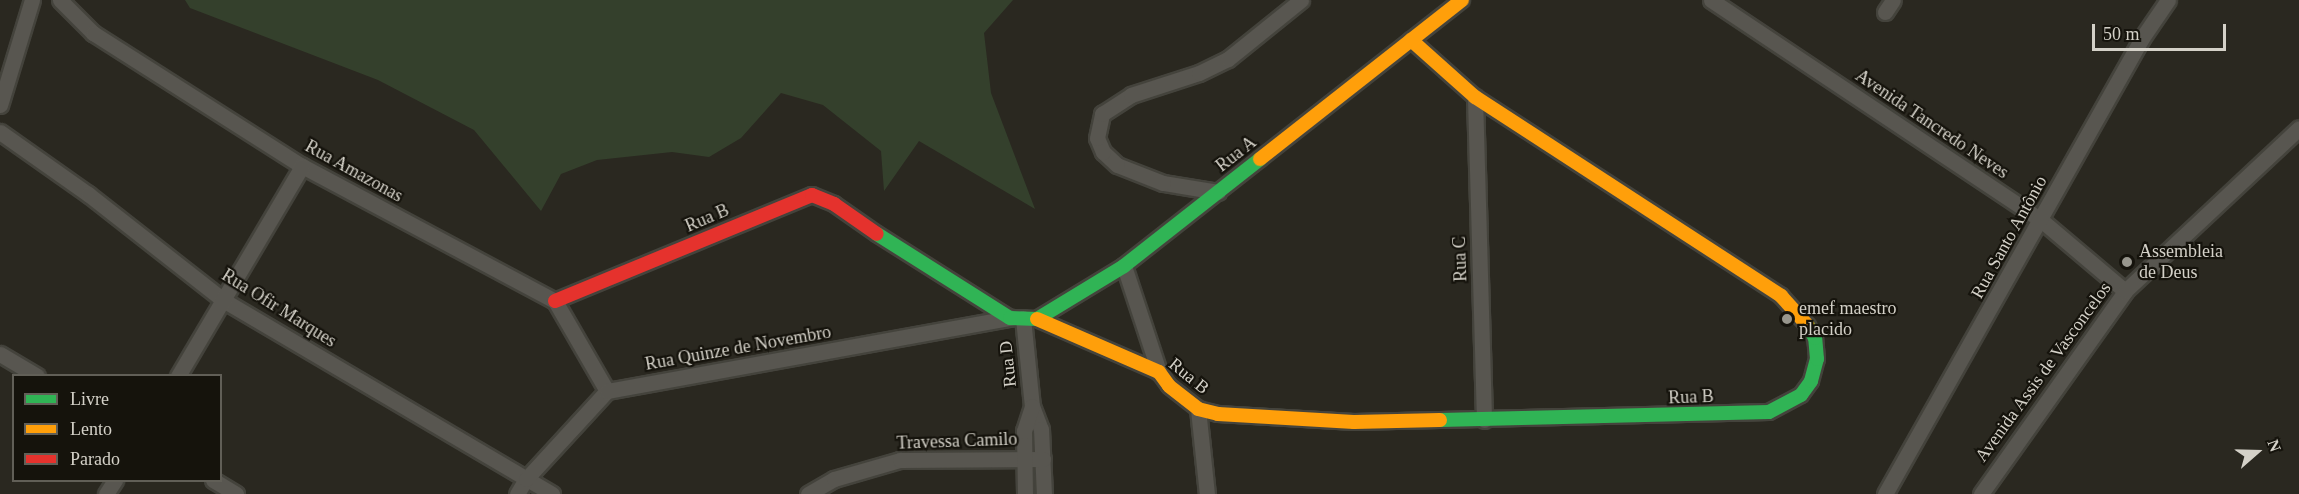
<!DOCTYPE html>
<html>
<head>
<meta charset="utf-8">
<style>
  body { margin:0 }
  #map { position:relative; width:2299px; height:494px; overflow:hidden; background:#2a2820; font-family:Georgia,serif }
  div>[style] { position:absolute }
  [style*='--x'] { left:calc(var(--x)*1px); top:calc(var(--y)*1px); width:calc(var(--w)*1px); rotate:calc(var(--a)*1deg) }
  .green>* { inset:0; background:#34402c }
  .roads { filter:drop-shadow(2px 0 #44433c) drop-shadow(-2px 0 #44433c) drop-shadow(0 2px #44433c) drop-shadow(0 -2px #44433c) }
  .street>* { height:15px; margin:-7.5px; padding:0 7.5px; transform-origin:7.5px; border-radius:7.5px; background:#585650 }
  .fast>* { height:14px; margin:-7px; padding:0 7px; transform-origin:7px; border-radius:7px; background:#30b455 }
  .slow>* { height:14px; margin:-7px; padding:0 7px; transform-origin:7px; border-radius:7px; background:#ff9f0a }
  .jam>* { height:14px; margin:-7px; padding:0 7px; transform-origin:7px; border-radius:7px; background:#e5322d }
  .dots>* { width:16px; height:16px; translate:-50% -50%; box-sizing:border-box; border:3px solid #15130c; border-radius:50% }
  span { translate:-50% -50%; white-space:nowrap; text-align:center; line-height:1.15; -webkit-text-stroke:4.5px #15130c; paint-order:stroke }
  .street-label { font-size:18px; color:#d4d1c8 }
  .poi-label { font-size:18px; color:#d4d1c8 }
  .left { translate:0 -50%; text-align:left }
  .legend { position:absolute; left:12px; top:374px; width:210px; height:108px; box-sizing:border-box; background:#15130c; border:2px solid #615f57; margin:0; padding:8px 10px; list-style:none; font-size:18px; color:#d4d1c8 }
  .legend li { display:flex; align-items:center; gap:12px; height:30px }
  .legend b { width:30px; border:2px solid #615f57 }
  .north { position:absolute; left:2227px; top:422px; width:60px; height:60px; -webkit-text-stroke:4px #15130c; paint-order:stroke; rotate:70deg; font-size:16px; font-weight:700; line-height:24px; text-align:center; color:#d4d1c8 }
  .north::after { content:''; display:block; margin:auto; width:21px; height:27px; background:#d4d1c8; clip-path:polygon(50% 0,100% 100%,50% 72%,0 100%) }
  .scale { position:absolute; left:2092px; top:24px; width:134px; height:27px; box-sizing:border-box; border:3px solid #d4d1c8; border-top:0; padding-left:8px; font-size:18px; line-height:21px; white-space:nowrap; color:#d4d1c8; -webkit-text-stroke:4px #15130c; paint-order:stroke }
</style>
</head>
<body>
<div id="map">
  <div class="green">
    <div style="clip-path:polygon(185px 0,1013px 0,984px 33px,991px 93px,1035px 209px,919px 141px,884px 191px,881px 151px,823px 105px,781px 93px,741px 138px,709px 157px,672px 152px,597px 160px,561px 174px,541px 211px,474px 130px,378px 80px,190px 8px)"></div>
  </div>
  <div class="roads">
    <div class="street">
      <div style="--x:60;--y:0;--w:47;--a:45"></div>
      <div style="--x:93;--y:33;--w:248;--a:32.5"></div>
      <div style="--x:302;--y:166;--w:287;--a:28.1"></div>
      <div style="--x:555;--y:301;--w:104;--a:60"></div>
      <div style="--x:1711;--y:0;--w:397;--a:33.7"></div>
      <div style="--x:2041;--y:220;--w:110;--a:40.2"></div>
      <div style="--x:1885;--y:12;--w:14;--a:-56"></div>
      <div style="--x:1475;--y:97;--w:323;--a:88.4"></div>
      <div style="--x:0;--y:105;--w:110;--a:-73.1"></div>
      <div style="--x:0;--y:132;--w:108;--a:35.2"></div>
      <div style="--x:88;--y:194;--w:172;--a:38.1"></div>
      <div style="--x:223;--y:300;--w:382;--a:30.5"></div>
      <div style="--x:1218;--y:192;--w:56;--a:-170.7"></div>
      <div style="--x:1163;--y:183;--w:49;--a:-158.6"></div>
      <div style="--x:1117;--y:165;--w:19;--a:-137"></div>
      <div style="--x:1103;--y:152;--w:15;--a:-113"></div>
      <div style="--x:1097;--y:138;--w:25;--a:-78"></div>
      <div style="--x:1102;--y:114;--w:35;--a:-33"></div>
      <div style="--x:1131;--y:95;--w:71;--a:-17.9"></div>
      <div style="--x:1199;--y:73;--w:32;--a:-26"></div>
      <div style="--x:1228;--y:59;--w:94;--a:-38.9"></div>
      <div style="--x:1124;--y:266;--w:112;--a:71.7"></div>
      <div style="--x:1023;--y:318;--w:88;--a:84.2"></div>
      <div style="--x:1032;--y:406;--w:25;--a:69"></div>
      <div style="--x:1041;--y:429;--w:65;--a:87.4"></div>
      <div style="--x:0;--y:354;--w:43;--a:30.7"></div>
      <div style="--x:178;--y:376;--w:244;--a:-59.4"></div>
      <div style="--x:1198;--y:409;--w:85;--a:84"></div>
      <div style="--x:213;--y:480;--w:27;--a:31"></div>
      <div style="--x:106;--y:494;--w:17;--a:-57"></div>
      <div style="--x:517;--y:494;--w:17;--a:-59"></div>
      <div style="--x:526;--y:479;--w:120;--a:-47.4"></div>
      <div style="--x:607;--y:391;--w:410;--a:-10.3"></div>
      <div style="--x:808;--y:494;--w:30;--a:-30"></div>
      <div style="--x:834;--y:479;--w:69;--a:-16.1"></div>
      <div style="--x:900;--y:460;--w:143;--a:-0.4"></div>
      <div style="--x:1025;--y:494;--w:63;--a:-90.9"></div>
      <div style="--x:1024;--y:431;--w:26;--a:-72"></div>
      <div style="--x:1885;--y:494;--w:523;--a:-60.59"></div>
      <div style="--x:2142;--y:38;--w:46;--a:-55.6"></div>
      <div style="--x:1981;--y:494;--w:249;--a:-54.6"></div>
      <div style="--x:2125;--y:291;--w:238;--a:-43.1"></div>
    </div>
    <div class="fast">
      <div style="--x:877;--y:234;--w:157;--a:32.3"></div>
      <div style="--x:1010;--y:318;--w:27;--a:2"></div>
      <div style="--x:1037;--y:319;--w:102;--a:-31.3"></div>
      <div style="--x:1124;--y:266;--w:173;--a:-38.2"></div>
      <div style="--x:1440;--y:420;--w:329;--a:-1.4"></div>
      <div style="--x:1769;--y:412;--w:36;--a:-28"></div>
      <div style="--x:1801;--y:395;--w:17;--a:-54"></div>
      <div style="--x:1811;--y:381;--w:23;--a:-75"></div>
      <div style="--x:1817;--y:359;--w:21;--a:-95"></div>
      <div style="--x:1815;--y:338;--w:14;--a:-120"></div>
    </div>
    <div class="slow">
      <div style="--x:1411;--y:40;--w:86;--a:41.7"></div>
      <div style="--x:1475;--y:97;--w:365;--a:33"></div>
      <div style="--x:1781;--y:296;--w:40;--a:48"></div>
      <div style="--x:1260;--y:159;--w:257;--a:-38.2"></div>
      <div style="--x:1037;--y:319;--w:133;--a:23.5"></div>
      <div style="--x:1159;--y:372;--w:17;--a:54"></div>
      <div style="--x:1169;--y:386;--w:37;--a:38"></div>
      <div style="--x:1198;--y:409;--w:21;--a:14"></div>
      <div style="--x:1218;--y:414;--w:136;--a:3.4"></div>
      <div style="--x:1354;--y:422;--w:86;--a:-1.3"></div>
    </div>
    <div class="jam">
      <div style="--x:555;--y:301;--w:278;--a:-22.4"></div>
      <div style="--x:812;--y:195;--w:24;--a:22"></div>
      <div style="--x:834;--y:204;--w:52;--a:34.9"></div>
    </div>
  </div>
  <div class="dots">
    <div style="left:2127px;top:262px;background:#98968d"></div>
    <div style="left:1787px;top:319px;background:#98968d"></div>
  </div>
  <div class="street-label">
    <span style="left:1932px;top:124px;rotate:34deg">Avenida Tancredo Neves</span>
    <span style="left:1236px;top:154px;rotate:-38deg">Rua A</span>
    <span style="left:354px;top:171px;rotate:29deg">Rua Amazonas</span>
    <span style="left:707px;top:218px;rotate:-23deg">Rua B</span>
    <span style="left:2009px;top:237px;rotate:-61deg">Rua Santo Antônio</span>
    <span style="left:1460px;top:259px;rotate:-92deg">Rua C</span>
    <span style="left:279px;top:308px;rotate:32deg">Rua Ofir Marques</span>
    <span style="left:738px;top:348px;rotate:-10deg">Rua Quinze de Novembro</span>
    <span style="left:1008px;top:364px;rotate:-96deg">Rua D</span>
    <span style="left:2043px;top:372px;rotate:-54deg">Avenida Assis de Vasconcelos</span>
    <span style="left:1189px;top:376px;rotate:39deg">Rua B</span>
    <span style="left:1691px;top:397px;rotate:-2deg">Rua B</span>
    <span style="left:957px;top:441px;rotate:-2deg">Travessa Camilo</span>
  </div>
  <div class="poi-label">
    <span class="left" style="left:2139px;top:262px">Assembleia<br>de Deus</span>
    <span class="left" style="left:1799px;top:319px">emef maestro<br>placido</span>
  </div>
  <ul class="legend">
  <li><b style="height:8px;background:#30b455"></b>Livre</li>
  <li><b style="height:8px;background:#ff9f0a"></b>Lento</li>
  <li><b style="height:8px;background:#e5322d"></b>Parado</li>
  </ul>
  <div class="north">N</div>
  <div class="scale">50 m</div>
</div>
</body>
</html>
